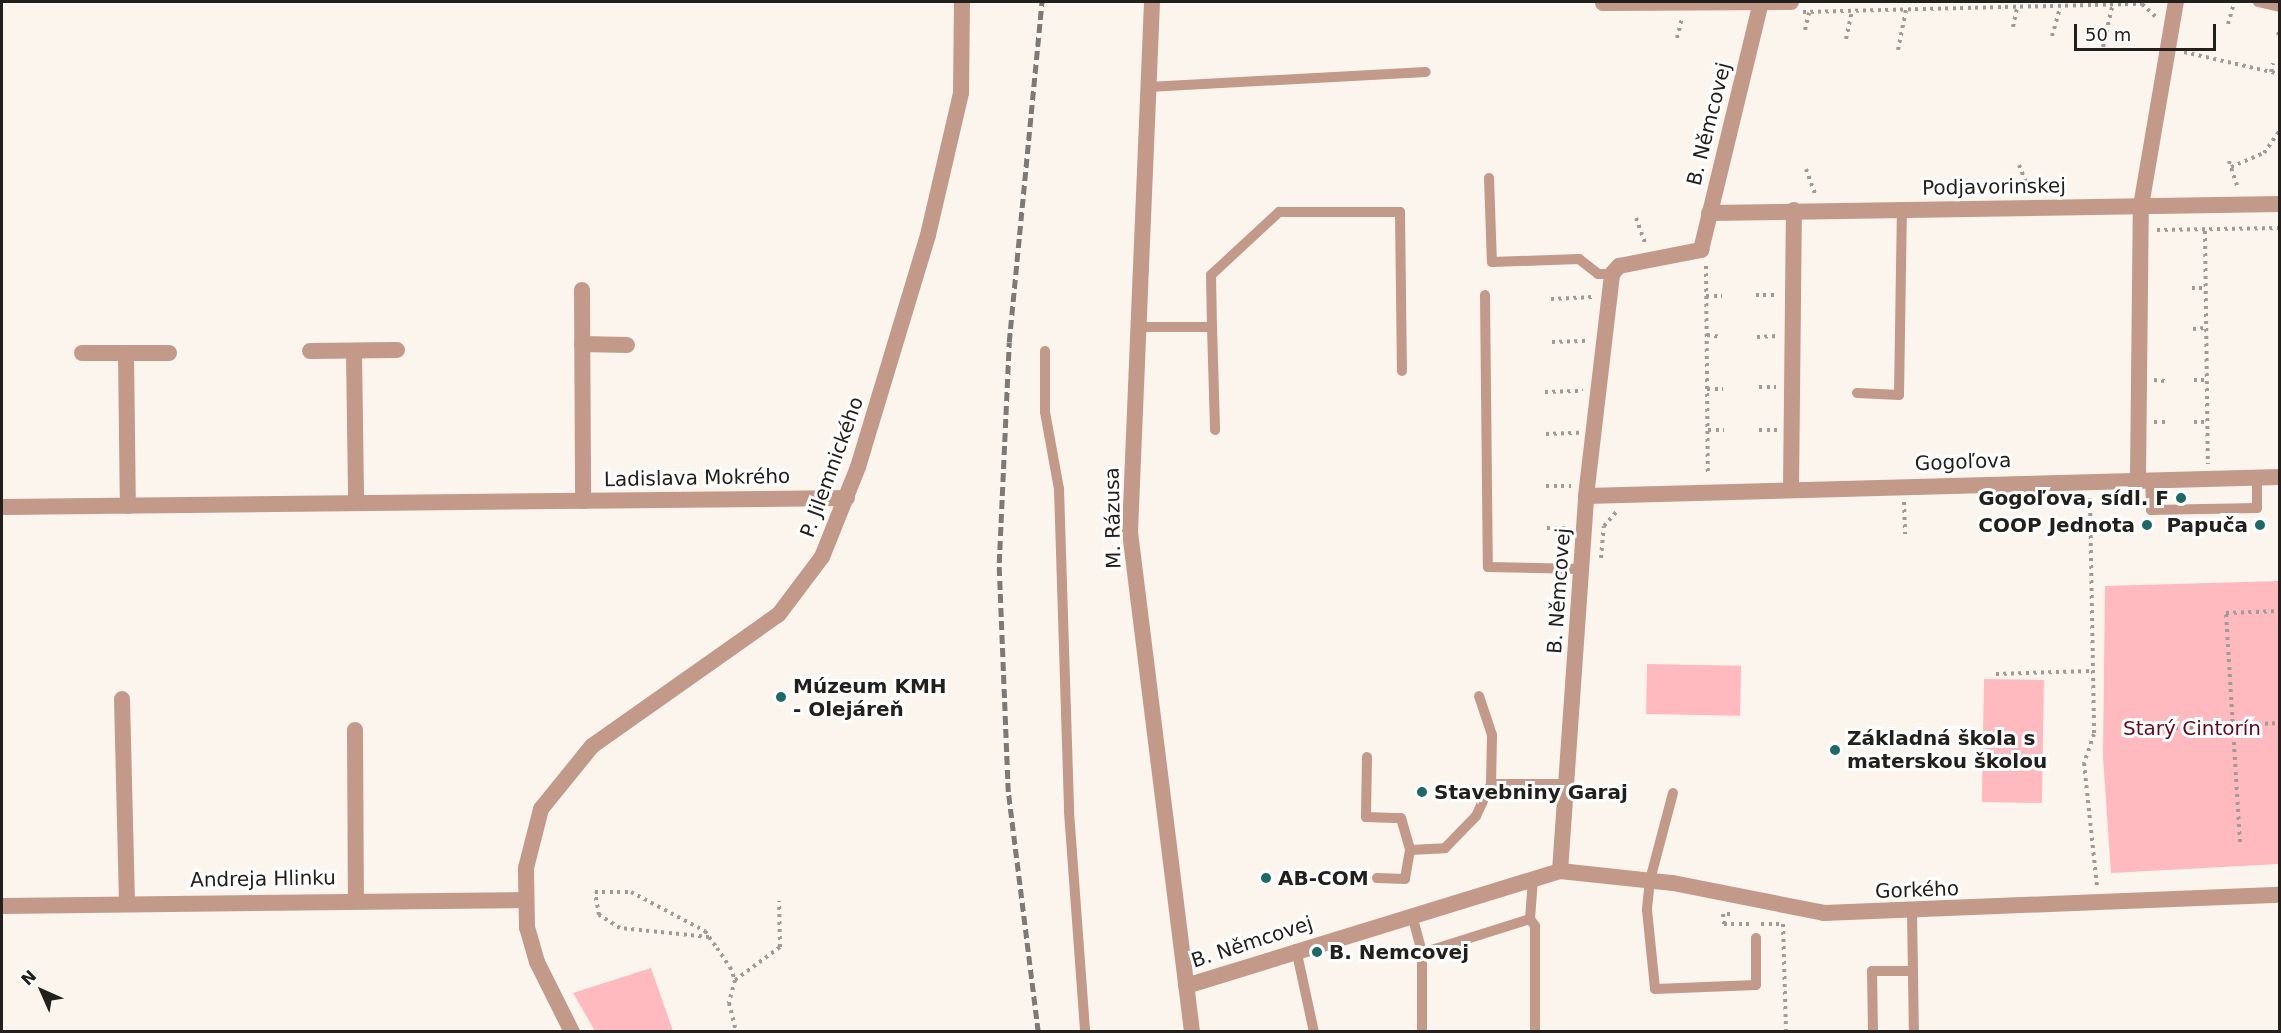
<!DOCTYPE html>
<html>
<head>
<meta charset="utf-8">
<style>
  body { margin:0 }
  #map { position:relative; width:2281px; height:1033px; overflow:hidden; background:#fbf5ee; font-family:"DejaVu Sans",sans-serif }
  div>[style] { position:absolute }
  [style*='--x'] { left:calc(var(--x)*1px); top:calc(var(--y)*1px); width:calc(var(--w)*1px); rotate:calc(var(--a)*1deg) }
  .green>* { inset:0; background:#febabe; transform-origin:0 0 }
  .path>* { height:4px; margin-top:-2px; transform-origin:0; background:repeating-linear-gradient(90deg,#a09b96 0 3px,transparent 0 7.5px) }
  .service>* { height:10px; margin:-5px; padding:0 5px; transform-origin:5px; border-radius:5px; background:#c39989 }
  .minor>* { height:16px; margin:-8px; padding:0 8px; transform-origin:8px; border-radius:8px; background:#c39989 }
  .rail>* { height:4.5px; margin-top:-2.25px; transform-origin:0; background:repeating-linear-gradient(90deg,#7d7a75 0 9px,transparent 0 13.5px) }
  .dots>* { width:16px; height:16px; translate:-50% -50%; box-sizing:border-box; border:3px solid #fff; border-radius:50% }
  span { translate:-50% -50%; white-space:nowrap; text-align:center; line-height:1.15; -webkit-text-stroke:6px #fff; paint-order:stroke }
  .street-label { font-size:20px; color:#22201d }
  .poi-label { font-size:20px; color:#22201d; font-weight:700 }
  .right { translate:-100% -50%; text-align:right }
  .left { translate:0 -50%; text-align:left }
  .park-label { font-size:20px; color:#64071f }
  .frame { position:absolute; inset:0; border:3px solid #22201d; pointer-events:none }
  .north { position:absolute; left:12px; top:961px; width:60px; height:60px; -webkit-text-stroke:4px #fff; paint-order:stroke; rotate:315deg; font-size:16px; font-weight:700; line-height:24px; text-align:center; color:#22201d }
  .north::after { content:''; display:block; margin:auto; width:21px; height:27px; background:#22201d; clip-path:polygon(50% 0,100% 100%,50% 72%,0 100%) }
  .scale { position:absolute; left:2074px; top:24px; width:142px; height:27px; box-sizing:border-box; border:3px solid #22201d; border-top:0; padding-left:8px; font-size:18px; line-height:21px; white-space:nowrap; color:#22201d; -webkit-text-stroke:4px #fff; paint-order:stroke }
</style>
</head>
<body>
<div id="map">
  <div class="green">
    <div style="clip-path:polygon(2279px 581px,2279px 864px,2111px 873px,2103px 757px,2105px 586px)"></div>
    <div style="left:1647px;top:664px;width:94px;height:50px;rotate:1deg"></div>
    <div style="left:1984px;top:679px;width:60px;height:123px;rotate:1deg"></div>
    <div style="clip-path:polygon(651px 968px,673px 1031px,595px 1031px,573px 993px)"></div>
  </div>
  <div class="path">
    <div style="--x:1803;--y:12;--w:339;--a:-1.4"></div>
    <div style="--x:2142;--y:4;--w:19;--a:43"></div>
    <div style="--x:2228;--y:24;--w:19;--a:-74"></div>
    <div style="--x:2013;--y:27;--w:19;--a:-78"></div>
    <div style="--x:1805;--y:30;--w:18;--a:-77"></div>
    <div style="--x:2278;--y:35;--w:6;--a:-72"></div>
    <div style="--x:2052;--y:36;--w:29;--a:-74"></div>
    <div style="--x:1677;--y:38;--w:21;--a:-76"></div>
    <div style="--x:1846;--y:39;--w:29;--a:-78"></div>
    <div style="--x:2103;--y:47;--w:41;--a:-77.3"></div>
    <div style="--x:1898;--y:50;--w:41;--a:-78.7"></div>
    <div style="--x:2184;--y:52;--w:98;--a:12.9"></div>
    <div style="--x:2271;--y:72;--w:9;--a:-77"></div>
    <div style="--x:2229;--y:161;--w:29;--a:72"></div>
    <div style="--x:2019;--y:165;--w:29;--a:68"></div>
    <div style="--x:2231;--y:167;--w:36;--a:-23"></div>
    <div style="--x:2264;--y:153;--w:28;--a:-55"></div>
    <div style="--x:1806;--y:169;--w:29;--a:70"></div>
    <div style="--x:1636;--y:218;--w:29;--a:70"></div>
    <div style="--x:2157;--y:230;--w:123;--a:-0.9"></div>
    <div style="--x:2205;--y:231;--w:233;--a:89.3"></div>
    <div style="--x:1706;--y:266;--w:210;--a:89.5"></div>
    <div style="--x:2192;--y:288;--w:12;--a:0"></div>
    <div style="--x:1756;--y:295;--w:21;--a:0"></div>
    <div style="--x:1706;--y:296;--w:16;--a:0"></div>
    <div style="--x:1551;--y:299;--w:42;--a:-2.7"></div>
    <div style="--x:2193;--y:329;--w:12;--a:-5"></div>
    <div style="--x:1707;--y:335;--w:15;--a:8"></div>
    <div style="--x:1757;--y:337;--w:21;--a:-3"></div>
    <div style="--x:1552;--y:342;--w:36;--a:-2"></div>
    <div style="--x:2154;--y:380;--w:11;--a:5"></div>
    <div style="--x:2194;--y:380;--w:12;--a:0"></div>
    <div style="--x:1759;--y:387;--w:17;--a:0"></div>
    <div style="--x:1707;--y:389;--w:16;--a:0"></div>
    <div style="--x:1545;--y:392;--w:38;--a:-2"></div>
    <div style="--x:2154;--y:422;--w:11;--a:0"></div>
    <div style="--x:2194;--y:422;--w:13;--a:0"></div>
    <div style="--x:1708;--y:430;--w:16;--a:0"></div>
    <div style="--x:1759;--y:430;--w:18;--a:0"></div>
    <div style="--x:1546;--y:434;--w:33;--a:-2"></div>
    <div style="--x:1546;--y:486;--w:25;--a:0"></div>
    <div style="--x:2090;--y:498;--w:236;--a:89"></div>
    <div style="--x:2094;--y:734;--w:31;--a:109"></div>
    <div style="--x:2084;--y:763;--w:125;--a:84"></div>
    <div style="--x:1904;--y:502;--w:32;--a:88"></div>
    <div style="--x:1547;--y:528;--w:21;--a:0"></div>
    <div style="--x:1601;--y:558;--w:32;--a:-85"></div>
    <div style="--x:1604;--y:526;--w:20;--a:-49"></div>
    <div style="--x:1996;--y:674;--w:97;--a:-1.8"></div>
    <div style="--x:2175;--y:728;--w:105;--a:-2.7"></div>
    <div style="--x:2240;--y:842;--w:229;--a:-93.5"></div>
    <div style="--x:2226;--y:613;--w:54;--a:-2.1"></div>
    <div style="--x:1730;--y:914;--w:7;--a:180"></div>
    <div style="--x:1723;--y:914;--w:10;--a:84"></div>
    <div style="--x:1724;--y:924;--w:26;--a:0"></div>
    <div style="--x:1761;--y:924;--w:22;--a:0"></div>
    <div style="--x:1783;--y:924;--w:108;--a:88.4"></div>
    <div style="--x:709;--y:937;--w:89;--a:-174.2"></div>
    <div style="--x:620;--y:928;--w:25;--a:-148"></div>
    <div style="--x:599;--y:915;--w:23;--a:-100"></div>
    <div style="--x:595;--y:892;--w:36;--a:0"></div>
    <div style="--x:631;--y:892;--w:84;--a:27.8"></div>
    <div style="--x:705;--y:931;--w:7;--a:56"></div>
    <div style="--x:709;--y:937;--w:14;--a:54"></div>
    <div style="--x:717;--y:948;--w:23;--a:56"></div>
    <div style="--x:730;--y:967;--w:14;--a:69"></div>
    <div style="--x:735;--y:980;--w:24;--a:105"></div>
    <div style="--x:729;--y:1003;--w:30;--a:76"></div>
    <div style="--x:735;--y:980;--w:56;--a:-36.3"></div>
    <div style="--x:780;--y:947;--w:46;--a:-91.2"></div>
  </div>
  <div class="service">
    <div style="--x:2258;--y:2;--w:23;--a:13"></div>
    <div style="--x:1148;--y:87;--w:278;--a:-3.1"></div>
    <div style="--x:1489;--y:178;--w:84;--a:88"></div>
    <div style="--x:1492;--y:262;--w:87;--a:-2"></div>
    <div style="--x:1579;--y:259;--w:24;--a:38"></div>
    <div style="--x:1598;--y:274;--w:14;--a:0"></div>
    <div style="--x:1485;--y:295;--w:272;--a:89.4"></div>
    <div style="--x:1488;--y:567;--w:93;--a:1.2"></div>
    <div style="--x:1138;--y:327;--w:74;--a:0"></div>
    <div style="--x:1212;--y:327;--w:52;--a:-91.1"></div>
    <div style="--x:1211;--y:275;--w:93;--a:-42.8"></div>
    <div style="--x:1279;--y:212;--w:121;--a:0"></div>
    <div style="--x:1400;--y:212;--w:159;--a:89.3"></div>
    <div style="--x:1212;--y:327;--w:103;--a:88.3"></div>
    <div style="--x:1045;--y:351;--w:61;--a:90"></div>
    <div style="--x:1045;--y:412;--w:78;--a:79.7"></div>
    <div style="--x:1059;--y:489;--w:323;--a:88.2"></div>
    <div style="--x:1069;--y:812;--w:221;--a:85.8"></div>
    <div style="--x:1857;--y:393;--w:42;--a:2.7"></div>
    <div style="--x:1899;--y:395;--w:186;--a:-89.1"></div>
    <div style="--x:2150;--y:478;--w:32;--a:88"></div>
    <div style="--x:2151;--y:510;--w:106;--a:-1.1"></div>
    <div style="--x:2257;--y:508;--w:31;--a:-90"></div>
    <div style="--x:1367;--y:757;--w:60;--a:91"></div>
    <div style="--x:1366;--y:817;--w:35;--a:2"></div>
    <div style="--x:1401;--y:818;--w:33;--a:74"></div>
    <div style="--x:1410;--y:850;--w:29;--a:100"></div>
    <div style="--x:1405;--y:879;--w:28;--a:-178"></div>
    <div style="--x:1491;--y:784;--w:75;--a:0"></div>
    <div style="--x:1673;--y:793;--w:90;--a:104.8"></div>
    <div style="--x:1650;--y:880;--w:30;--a:96"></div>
    <div style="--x:1647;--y:910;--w:79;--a:84.2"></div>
    <div style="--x:1655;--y:989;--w:101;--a:-2.3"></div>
    <div style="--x:1756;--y:985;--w:47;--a:-90"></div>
    <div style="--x:1410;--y:850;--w:35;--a:-3"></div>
    <div style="--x:1445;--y:848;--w:45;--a:-45.9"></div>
    <div style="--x:1476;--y:816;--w:35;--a:-65"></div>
    <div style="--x:1491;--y:784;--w:49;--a:-88.8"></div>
    <div style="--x:1492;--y:735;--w:41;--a:-108.4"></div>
    <div style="--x:1912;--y:911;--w:121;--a:89.1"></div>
    <div style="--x:1412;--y:915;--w:39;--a:75"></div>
    <div style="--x:1422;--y:953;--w:79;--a:90"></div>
    <div style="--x:1530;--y:919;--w:40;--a:-85.7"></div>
    <div style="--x:1296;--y:949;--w:85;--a:77.8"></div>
    <div style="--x:1422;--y:953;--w:113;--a:-17.5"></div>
    <div style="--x:1530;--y:919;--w:9;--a:54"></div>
    <div style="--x:1535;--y:926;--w:106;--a:90"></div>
    <div style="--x:1873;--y:1032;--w:61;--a:-90.9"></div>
    <div style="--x:1872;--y:971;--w:41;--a:0"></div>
  </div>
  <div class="minor">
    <div style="--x:1152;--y:2;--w:530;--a:92.38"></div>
    <div style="--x:1130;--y:532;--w:504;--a:82.93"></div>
    <div style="--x:1603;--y:3;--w:188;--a:-0.3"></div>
    <div style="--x:1709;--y:213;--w:571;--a:-0.9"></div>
    <div style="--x:582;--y:290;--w:211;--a:89.7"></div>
    <div style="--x:582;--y:344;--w:45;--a:1.3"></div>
    <div style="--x:310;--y:351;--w:87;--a:-0.7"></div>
    <div style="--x:354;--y:351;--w:152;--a:89.2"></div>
    <div style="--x:82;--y:353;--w:87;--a:0"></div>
    <div style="--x:126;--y:353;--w:153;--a:89.3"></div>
    <div style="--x:2138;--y:477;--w:271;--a:-89.4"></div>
    <div style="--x:2141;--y:206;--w:207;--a:-80.3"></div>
    <div style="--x:1791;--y:489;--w:279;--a:-89.4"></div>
    <div style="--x:1586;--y:496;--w:694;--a:-1.57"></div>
    <div style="--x:2;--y:507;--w:845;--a:-0.61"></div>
    <div style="--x:122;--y:699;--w:203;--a:88.6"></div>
    <div style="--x:355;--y:730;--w:169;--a:89.7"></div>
    <div style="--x:1560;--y:871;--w:376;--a:-86"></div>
    <div style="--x:1586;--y:496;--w:224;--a:-83.3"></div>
    <div style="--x:1612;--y:274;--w:11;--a:-49"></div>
    <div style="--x:1619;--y:266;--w:84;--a:-11"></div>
    <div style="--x:1701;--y:250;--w:255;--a:-76.4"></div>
    <div style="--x:2;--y:906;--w:522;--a:-0.66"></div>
    <div style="--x:1186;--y:986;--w:391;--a:-17.1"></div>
    <div style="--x:1560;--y:871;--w:114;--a:6.1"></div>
    <div style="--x:1673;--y:883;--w:154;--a:11.2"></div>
    <div style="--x:1824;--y:913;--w:456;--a:-2.3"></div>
    <div style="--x:572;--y:1032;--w:78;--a:-116.6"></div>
    <div style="--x:537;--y:962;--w:35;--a:-106"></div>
    <div style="--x:527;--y:928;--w:60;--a:-91"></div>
    <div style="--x:526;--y:868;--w:61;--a:-75.7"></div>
    <div style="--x:541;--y:809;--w:81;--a:-51"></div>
    <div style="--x:592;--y:746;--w:229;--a:-35.2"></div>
    <div style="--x:779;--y:614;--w:71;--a:-53"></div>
    <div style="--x:822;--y:557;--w:97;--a:-68.2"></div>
    <div style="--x:858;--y:467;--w:242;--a:-73.2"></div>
    <div style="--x:928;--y:235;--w:146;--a:-76.9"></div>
    <div style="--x:961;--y:93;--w:91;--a:-89.4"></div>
  </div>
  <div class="rail">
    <div style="--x:1038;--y:1032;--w:242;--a:-97.1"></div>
    <div style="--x:1008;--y:792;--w:229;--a:-92.3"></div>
    <div style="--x:999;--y:563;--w:221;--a:-87.4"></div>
    <div style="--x:1009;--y:342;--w:342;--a:-84.5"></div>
  </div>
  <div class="dots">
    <div style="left:2181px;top:498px;background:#1c6968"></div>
    <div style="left:2147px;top:525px;background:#1c6968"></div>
    <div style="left:2260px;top:525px;background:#1c6968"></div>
    <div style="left:781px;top:697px;background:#1c6968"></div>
    <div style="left:1835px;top:750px;background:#1c6968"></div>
    <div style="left:1422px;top:792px;background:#1c6968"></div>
    <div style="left:1266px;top:878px;background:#1c6968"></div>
    <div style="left:1317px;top:952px;background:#1c6968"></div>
  </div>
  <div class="street-label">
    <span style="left:1709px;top:124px;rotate:-76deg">B. Němcovej</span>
    <span style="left:1994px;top:187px;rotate:-1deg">Podjavorinskej</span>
    <span style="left:1963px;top:462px;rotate:-2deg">Gogoľova</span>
    <span style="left:832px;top:467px;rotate:-70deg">P. Jilemnického</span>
    <span style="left:697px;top:478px;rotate:-1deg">Ladislava Mokrého</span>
    <span style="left:1113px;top:518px;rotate:-91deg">M. Rázusa</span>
    <span style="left:1559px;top:591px;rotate:-86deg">B. Němcovej</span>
    <span style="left:263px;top:879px;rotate:-1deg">Andreja Hlinku</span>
    <span style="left:1917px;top:890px;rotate:-2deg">Gorkého</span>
    <span style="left:1252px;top:942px;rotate:-18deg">B. Němcovej</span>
  </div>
  <div class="poi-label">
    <span class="right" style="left:2169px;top:498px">Gogoľova, sídl. F</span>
    <span class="right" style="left:2135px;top:525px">COOP Jednota</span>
    <span class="right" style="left:2248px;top:525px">Papuča</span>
    <span class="left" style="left:793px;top:698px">Múzeum KMH<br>- Olejáreň</span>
    <span class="left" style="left:1847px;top:750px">Základná škola s<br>materskou školou</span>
    <span class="left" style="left:1434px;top:792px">Stavebniny Garaj</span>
    <span class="left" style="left:1278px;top:878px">AB-COM</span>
    <span class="left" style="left:1329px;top:952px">B. Nemcovej</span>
  </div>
  <div class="park-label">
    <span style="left:2192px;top:728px">Starý Cintorín</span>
  </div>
  <div class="frame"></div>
  <div class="north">N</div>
  <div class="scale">50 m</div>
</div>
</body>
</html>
